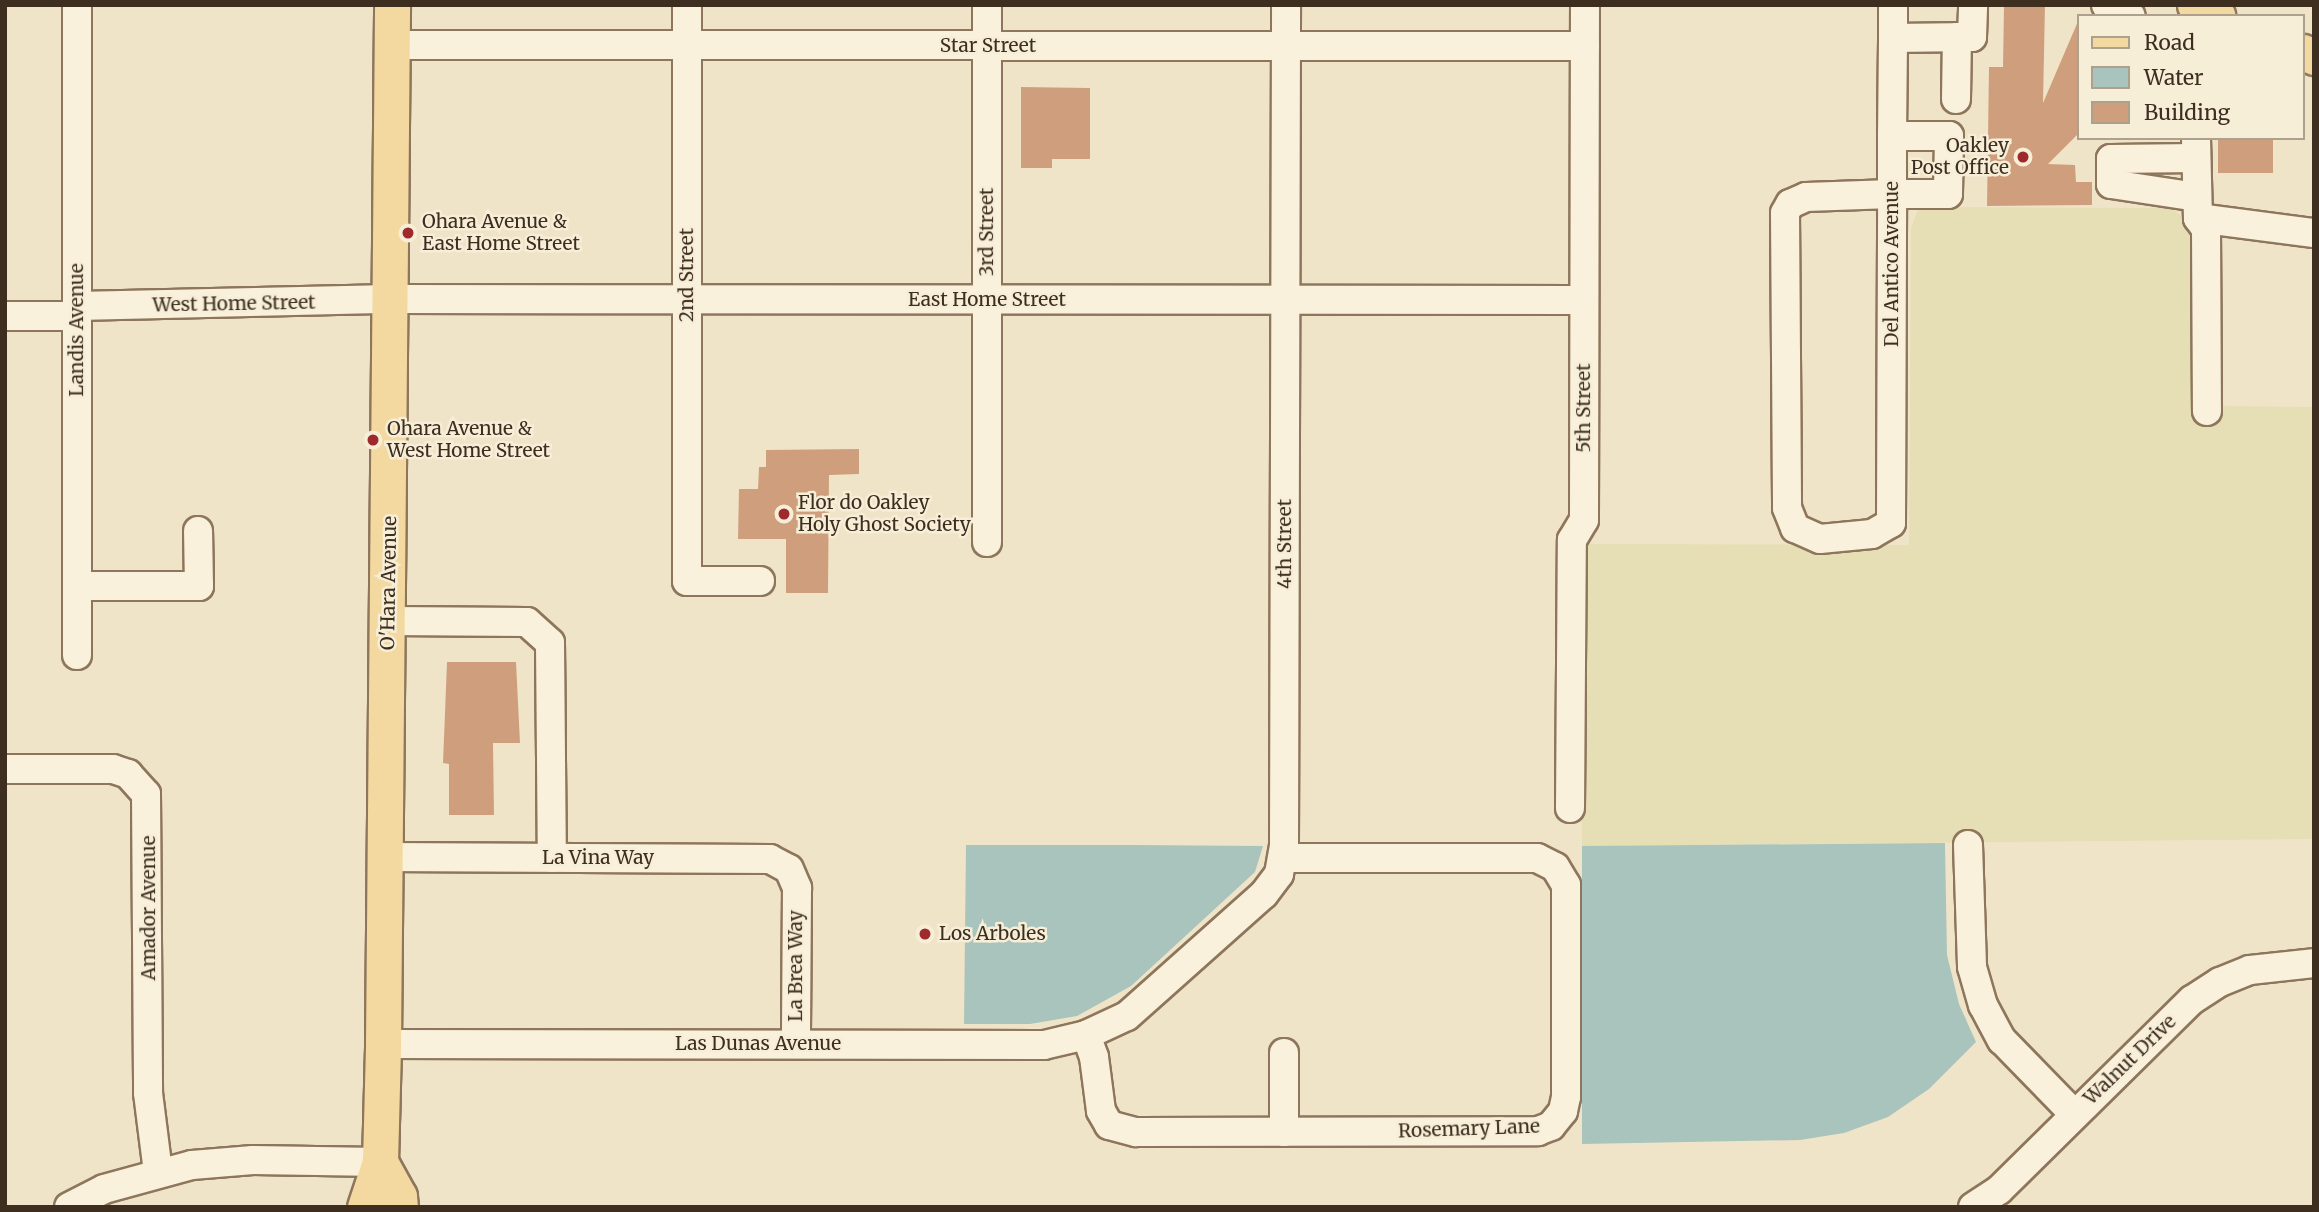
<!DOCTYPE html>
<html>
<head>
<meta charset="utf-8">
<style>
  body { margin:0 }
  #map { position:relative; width:2319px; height:1212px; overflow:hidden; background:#f0e4c8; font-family:Merriweather,serif }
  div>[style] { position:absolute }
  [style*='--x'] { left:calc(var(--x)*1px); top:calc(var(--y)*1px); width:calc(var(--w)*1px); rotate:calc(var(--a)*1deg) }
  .farmland>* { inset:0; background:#e6deb5 }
  .water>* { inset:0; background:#a9c4bc }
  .building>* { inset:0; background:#cf9f7d; transform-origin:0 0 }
  .roads { filter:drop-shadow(2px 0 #8d765c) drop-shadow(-2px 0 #8d765c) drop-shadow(0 2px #8d765c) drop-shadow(0 -2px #8d765c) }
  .minor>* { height:28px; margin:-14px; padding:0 14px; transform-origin:14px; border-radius:14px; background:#faf1dc }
  .major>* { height:35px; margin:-17.5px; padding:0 17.5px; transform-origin:17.5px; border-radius:17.5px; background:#f3d9a0 }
  .dots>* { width:19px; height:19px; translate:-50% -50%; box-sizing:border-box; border:4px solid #f7eed8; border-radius:50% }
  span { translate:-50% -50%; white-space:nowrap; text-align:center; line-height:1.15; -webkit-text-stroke:5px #f7eed8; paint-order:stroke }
  .street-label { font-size:19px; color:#3d2e20 }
  .poi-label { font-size:19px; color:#3d2e20 }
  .right { translate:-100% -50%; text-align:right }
  .left { translate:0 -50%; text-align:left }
  .frame { position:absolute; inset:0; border:7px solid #3d2e20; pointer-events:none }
  .legend { position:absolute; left:2077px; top:14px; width:228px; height:126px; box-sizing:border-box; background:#f7eed8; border:2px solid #ada18e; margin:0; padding:9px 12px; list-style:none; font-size:21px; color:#3d2e20 }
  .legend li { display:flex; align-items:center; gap:14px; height:35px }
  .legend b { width:35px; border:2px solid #ada18e }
</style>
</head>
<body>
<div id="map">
  <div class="farmland">
    <div style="clip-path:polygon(1919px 207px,2169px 208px,2200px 227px,2214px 406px,2314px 407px,2314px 839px,1582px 846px,1583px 544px,1909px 545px,1911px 228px)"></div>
  </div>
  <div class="water">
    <div style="clip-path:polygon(1945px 843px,1947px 955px,1959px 1004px,1976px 1042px,1929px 1089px,1888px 1117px,1844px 1133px,1800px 1140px,1582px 1144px,1582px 846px)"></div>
    <div style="clip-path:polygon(966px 845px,1133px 845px,1263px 846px,1255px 872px,1131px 986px,1077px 1016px,1030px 1024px,964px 1024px)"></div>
  </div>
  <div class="building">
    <div style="clip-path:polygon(2004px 5px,2045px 5px,2043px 103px,2079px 19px,2079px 133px,2048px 164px,2075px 165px,2076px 182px,2092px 182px,2092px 205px,1987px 206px,1989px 67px,2003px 67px)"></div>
    <div style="clip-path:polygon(1021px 87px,1090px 88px,1090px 159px,1052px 159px,1052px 168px,1021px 168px)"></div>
    <div style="left:2218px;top:138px;width:55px;height:35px"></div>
    <div style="clip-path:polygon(859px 449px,859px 474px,829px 475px,828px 593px,786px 593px,786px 539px,738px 539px,739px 489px,758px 489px,759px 467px,766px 467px,766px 450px)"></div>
    <div style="clip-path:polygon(447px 662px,516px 662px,520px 743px,493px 743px,494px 815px,449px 815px,449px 764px,443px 763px)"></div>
  </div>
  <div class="roads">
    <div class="minor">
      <div style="--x:687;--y:5;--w:576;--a:90"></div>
      <div style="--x:687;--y:581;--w:73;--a:0"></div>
      <div style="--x:2106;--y:5;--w:27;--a:24"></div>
      <div style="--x:1893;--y:38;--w:79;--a:-0.7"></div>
      <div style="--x:1972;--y:37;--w:32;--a:-88"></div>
      <div style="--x:392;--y:45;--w:1193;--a:0.05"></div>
      <div style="--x:1956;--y:99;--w:62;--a:-89.1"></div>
      <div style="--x:1892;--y:136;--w:57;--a:0"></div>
      <div style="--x:1949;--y:136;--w:58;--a:91"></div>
      <div style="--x:1948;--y:194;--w:56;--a:180"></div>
      <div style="--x:1892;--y:194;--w:86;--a:178"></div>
      <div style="--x:1806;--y:197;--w:17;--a:156"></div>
      <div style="--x:1790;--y:204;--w:10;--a:119"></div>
      <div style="--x:1785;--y:213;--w:295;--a:89.6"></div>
      <div style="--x:1787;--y:508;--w:22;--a:68"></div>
      <div style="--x:1795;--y:528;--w:27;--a:24"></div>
      <div style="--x:1820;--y:539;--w:52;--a:-5.5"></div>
      <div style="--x:1872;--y:534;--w:22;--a:-30"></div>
      <div style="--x:1891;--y:523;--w:329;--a:-89.8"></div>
      <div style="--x:1892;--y:194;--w:58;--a:-90"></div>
      <div style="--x:1892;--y:136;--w:98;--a:-89.4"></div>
      <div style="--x:1893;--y:38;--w:33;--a:-90"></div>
      <div style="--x:2196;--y:138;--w:80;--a:88.6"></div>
      <div style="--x:2198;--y:218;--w:14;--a:54"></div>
      <div style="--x:2206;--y:229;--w:182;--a:89.7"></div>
      <div style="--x:2196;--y:158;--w:85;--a:179.3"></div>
      <div style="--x:2111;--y:159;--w:25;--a:90"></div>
      <div style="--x:2111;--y:184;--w:87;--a:8.6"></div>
      <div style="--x:2198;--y:218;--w:117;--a:7.4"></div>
      <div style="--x:77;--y:306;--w:314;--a:-1.3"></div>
      <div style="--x:391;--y:299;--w:1192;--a:0.05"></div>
      <div style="--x:5;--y:316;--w:72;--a:0"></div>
      <div style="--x:987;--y:542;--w:537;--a:-90"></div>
      <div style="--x:77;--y:586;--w:122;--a:0"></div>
      <div style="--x:199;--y:586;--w:55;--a:-91"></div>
      <div style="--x:389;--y:621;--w:138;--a:0.4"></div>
      <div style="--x:527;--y:622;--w:31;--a:42"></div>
      <div style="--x:550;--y:643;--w:215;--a:89.5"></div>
      <div style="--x:77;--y:655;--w:650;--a:-90"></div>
      <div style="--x:5;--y:769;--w:108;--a:0"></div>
      <div style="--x:113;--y:769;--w:16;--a:18"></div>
      <div style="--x:128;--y:774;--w:27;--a:48"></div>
      <div style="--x:146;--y:794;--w:299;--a:89.6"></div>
      <div style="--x:148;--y:1093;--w:80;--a:82.8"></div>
      <div style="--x:1570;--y:808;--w:268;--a:-89.6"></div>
      <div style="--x:1572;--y:540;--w:23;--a:-59"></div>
      <div style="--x:1584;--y:520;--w:515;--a:-89.89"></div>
      <div style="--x:1968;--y:845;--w:122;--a:88.1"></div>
      <div style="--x:1972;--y:967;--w:40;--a:74"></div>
      <div style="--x:1983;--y:1005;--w:40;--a:62"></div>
      <div style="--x:2002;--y:1040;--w:103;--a:45.8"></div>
      <div style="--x:383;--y:857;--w:387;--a:0.3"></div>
      <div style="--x:770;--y:859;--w:21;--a:28"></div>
      <div style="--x:789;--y:869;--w:21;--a:67"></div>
      <div style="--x:797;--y:888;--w:155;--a:90.4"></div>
      <div style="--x:1086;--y:1035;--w:23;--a:70"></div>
      <div style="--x:1094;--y:1057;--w:54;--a:82.6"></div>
      <div style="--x:1101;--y:1111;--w:16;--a:60"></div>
      <div style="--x:1109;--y:1125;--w:28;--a:15"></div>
      <div style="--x:1136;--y:1132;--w:402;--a:-0.1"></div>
      <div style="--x:1538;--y:1131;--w:14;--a:-21"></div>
      <div style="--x:1551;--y:1126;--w:19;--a:-51"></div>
      <div style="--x:1563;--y:1111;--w:14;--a:-78"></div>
      <div style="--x:1566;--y:1097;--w:212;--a:-90"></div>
      <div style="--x:1566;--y:885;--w:21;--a:-121"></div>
      <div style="--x:1555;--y:867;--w:20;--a:-153"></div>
      <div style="--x:1537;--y:858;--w:254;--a:180"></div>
      <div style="--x:383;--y:1044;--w:661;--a:0.09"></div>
      <div style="--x:1044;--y:1045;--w:43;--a:-13.4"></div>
      <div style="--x:1086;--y:1035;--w:45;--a:-24.9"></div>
      <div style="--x:1127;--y:1016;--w:183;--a:-41.7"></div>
      <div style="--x:1264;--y:894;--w:25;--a:-53"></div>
      <div style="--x:1279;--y:874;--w:28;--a:-80"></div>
      <div style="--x:1284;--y:846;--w:841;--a:-89.86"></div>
      <div style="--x:1284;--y:1053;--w:79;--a:90"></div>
      <div style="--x:69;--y:1207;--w:39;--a:-27"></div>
      <div style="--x:104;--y:1189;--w:91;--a:-15.3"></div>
      <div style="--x:192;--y:1165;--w:61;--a:-4.7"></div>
      <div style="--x:253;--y:1160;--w:127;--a:0.9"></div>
      <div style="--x:1973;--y:1207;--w:31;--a:-33"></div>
      <div style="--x:1999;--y:1190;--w:271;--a:-44.6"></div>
      <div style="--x:2192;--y:1000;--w:33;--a:-33"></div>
      <div style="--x:2220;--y:982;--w:32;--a:-22"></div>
      <div style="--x:2250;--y:970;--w:64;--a:-6.2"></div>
    </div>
    <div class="major">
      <div style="--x:2195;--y:5;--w:25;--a:26"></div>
      <div style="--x:2303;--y:52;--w:12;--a:24"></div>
      <div style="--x:380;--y:1162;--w:39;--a:61"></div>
      <div style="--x:399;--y:1196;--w:11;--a:85"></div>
      <div style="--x:365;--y:1207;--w:47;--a:-71.6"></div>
      <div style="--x:380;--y:1162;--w:118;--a:-88.5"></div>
      <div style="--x:383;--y:1044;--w:1039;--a:-89.5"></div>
    </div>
  </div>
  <div class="dots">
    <div style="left:2023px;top:157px;background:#9e2a2b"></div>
    <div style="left:408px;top:233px;background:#9e2a2b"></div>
    <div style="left:373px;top:440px;background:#9e2a2b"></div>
    <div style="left:784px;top:514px;background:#9e2a2b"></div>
    <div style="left:925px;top:934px;background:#9e2a2b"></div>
  </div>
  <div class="street-label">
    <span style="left:988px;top:46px">Star Street</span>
    <span style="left:987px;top:232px;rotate:-90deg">3rd Street</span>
    <span style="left:1892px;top:264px;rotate:-90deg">Del Antico Avenue</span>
    <span style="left:687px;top:275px;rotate:-90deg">2nd Street</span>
    <span style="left:987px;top:300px">East Home Street</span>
    <span style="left:234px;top:304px;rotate:-1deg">West Home Street</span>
    <span style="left:77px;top:330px;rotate:-90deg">Landis Avenue</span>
    <span style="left:1584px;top:408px;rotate:-90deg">5th Street</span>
    <span style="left:1285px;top:544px;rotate:-90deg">4th Street</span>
    <span style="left:389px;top:583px;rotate:-89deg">O'Hara Avenue</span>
    <span style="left:598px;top:858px">La Vina Way</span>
    <span style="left:149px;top:908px;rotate:-90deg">Amador Avenue</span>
    <span style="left:796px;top:966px;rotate:-90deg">La Brea Way</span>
    <span style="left:758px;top:1044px">Las Dunas Avenue</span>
    <span style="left:2130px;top:1060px;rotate:-44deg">Walnut Drive</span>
    <span style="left:1469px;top:1129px;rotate:-2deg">Rosemary Lane</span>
  </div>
  <div class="poi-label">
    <span class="right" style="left:2009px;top:157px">Oakley<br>Post Office</span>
    <span class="left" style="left:422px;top:233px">Ohara Avenue &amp;<br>East Home Street</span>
    <span class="left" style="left:387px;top:440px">Ohara Avenue &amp;<br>West Home Street</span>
    <span class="left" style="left:798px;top:514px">Flor do Oakley<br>Holy Ghost Society</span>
    <span class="left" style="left:939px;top:934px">Los Arboles</span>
  </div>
  <div class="frame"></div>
  <ul class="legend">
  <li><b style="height:9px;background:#f3d9a0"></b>Road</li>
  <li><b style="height:19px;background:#a9c4bc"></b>Water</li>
  <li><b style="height:19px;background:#cf9f7d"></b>Building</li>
  </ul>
</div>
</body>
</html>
